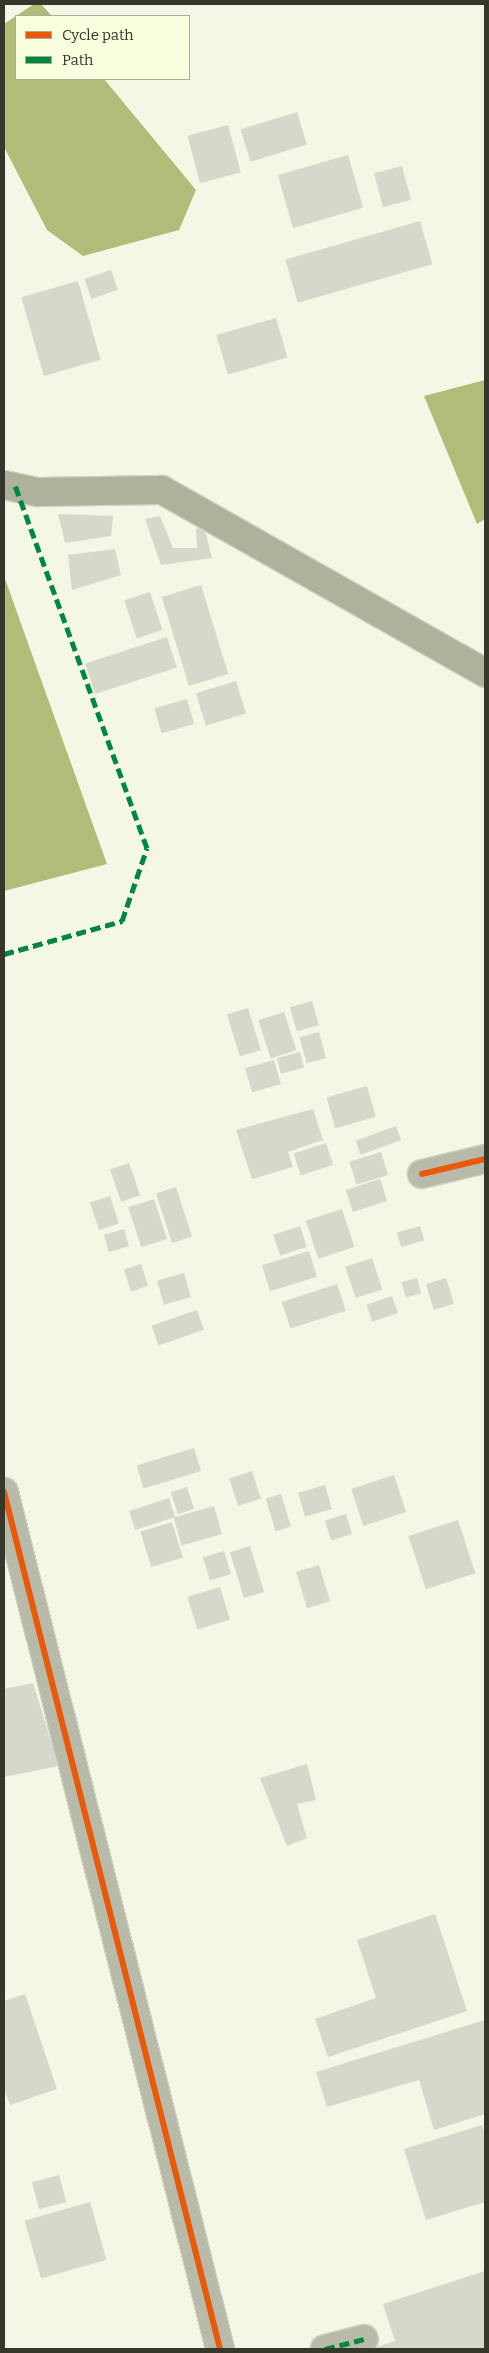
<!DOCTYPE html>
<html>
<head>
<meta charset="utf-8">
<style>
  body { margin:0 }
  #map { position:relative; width:489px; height:2353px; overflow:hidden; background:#f4f7e5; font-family:Bitter,serif }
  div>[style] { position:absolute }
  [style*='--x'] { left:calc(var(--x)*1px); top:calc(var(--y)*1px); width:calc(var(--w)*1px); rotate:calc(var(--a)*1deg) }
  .water>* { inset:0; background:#b2bc78 }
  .building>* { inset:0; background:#d5d8ca; transform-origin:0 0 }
  .roads { filter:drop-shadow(1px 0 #d1d3c5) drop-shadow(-1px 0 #d1d3c5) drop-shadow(0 1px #d1d3c5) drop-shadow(0 -1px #d1d3c5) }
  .minor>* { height:28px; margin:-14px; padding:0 14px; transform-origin:14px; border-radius:14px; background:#b8bba9 }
  .major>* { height:28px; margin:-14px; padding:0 14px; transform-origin:14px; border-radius:14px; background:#aeb29b }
  .quiet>* { height:5px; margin-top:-2.5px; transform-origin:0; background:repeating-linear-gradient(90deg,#00873e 0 10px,transparent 0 15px) }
  .cycleway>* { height:6px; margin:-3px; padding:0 3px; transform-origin:3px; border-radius:3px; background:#e8590c }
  span { translate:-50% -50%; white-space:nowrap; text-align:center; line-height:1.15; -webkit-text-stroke:4px #f8fede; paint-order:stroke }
  .frame { position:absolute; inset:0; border:5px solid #35372b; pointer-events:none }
  .legend { position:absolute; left:15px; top:15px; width:175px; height:65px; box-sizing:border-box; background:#f8fede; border:1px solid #aaae96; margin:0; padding:6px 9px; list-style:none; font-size:15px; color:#35372b }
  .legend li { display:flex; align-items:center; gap:10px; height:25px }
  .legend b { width:25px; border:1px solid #aaae96 }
</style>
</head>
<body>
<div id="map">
  <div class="water">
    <div style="clip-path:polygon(34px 4px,41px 4px,52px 16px,16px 16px,16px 79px,104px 79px,196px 190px,179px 230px,83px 256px,47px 230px,4px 147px,4px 24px)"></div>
    <div style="clip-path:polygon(485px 380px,485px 519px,477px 524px,424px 396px)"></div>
    <div style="clip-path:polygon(4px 576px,107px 864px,4px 891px)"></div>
  </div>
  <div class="building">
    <div style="left:297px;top:112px;width:34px;height:59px;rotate:73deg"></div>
    <div style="left:228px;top:125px;width:49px;height:42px;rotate:75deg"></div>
    <div style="left:348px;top:155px;width:55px;height:73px;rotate:74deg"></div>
    <div style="left:402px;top:166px;width:35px;height:29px;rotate:75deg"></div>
    <div style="left:420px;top:221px;width:45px;height:140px;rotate:74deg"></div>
    <div style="left:111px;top:270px;width:21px;height:28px;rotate:71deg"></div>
    <div style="left:78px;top:281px;width:82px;height:59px;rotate:74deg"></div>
    <div style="left:276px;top:318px;width:41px;height:62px;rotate:74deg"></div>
    <div style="clip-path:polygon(58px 514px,113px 516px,111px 536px,65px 543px)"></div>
    <div style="clip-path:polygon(160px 516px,173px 548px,197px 548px,196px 529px,204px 526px,212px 558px,161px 565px,145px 519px)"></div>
    <div style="clip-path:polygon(115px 549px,121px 575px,72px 590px,68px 555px)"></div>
    <div style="left:201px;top:585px;width:93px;height:41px;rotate:73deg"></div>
    <div style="left:150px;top:592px;width:40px;height:27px;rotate:72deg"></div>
    <div style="left:167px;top:637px;width:32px;height:86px;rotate:72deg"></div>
    <div style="left:236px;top:681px;width:34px;height:42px;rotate:73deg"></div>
    <div style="left:187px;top:699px;width:26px;height:34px;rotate:74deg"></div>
    <div style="left:312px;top:1001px;width:25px;height:23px;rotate:74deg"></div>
    <div style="left:248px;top:1008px;width:44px;height:22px;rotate:73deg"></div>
    <div style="left:284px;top:1012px;width:40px;height:27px;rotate:72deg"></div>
    <div style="left:319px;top:1032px;width:27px;height:20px;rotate:75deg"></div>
    <div style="left:300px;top:1052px;width:16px;height:24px;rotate:75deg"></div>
    <div style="left:274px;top:1060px;width:25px;height:30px;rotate:74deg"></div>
    <div style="left:367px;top:1086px;width:32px;height:42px;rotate:74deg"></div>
    <div style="clip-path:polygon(313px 1109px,323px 1140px,288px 1152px,293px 1167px,252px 1179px,236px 1130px)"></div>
    <div style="left:396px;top:1126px;width:15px;height:43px;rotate:70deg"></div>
    <div style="left:326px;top:1143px;width:23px;height:34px;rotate:72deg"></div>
    <div style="left:381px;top:1152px;width:24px;height:33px;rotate:73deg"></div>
    <div style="left:129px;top:1163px;width:34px;height:20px;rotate:71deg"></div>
    <div style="left:380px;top:1179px;width:23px;height:36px;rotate:72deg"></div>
    <div style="left:176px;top:1187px;width:52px;height:21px;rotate:72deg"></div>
    <div style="left:110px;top:1196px;width:29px;height:21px;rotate:72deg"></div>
    <div style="left:154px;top:1199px;width:42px;height:27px;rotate:72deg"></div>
    <div style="left:342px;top:1209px;width:40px;height:38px;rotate:72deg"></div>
    <div style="left:300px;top:1226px;width:22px;height:28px;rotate:72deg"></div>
    <div style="left:420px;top:1226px;width:15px;height:24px;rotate:74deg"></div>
    <div style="left:124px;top:1229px;width:18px;height:21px;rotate:74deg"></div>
    <div style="left:309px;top:1251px;width:27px;height:49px;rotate:73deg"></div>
    <div style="left:372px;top:1258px;width:33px;height:28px;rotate:72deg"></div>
    <div style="left:141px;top:1264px;width:23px;height:18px;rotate:72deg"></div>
    <div style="left:184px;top:1273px;width:25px;height:28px;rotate:74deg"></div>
    <div style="left:417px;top:1278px;width:16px;height:16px;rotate:75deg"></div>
    <div style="left:446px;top:1278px;width:27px;height:21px;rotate:73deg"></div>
    <div style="left:337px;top:1284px;width:28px;height:58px;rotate:72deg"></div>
    <div style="left:392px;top:1296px;width:18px;height:27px;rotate:71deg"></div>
    <div style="left:197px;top:1310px;width:21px;height:48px;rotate:71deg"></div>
    <div style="left:194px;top:1448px;width:24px;height:60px;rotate:73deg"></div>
    <div style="left:252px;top:1471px;width:29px;height:24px;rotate:72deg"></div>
    <div style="left:394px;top:1475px;width:39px;height:45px;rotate:72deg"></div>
    <div style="left:325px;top:1485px;width:25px;height:28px;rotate:74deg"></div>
    <div style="left:187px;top:1487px;width:23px;height:17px;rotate:72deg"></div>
    <div style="left:281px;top:1494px;width:34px;height:16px;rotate:73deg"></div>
    <div style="left:169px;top:1498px;width:20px;height:42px;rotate:72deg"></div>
    <div style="left:214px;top:1506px;width:29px;height:42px;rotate:74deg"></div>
    <div style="left:346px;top:1514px;width:21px;height:22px;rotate:73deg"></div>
    <div style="left:458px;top:1520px;width:56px;height:52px;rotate:72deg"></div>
    <div style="left:172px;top:1522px;width:37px;height:33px;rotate:73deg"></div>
    <div style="left:250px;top:1546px;width:48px;height:21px;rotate:73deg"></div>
    <div style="left:224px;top:1551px;width:24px;height:22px;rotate:73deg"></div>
    <div style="left:319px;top:1565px;width:38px;height:24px;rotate:73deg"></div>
    <div style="left:220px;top:1587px;width:34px;height:34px;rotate:73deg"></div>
    <div style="clip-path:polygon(33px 1683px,59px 1766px,4px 1777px,4px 1689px)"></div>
    <div style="clip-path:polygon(307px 1764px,316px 1800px,297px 1804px,307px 1838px,287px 1846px,260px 1778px)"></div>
    <div style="clip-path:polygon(435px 1914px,467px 2011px,328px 2057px,315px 2019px,376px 1998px,357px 1940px)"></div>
    <div style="clip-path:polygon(25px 1994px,57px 2089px,10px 2105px,4px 2087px,4px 2001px)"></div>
    <div style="clip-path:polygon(485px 2020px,485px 2114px,434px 2130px,419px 2080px,327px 2107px,316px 2072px)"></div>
    <div style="clip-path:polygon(482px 2125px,485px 2135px,485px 2202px,426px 2220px,404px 2149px)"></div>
    <div style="left:59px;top:2175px;width:28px;height:28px;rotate:75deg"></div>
    <div style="left:90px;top:2202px;width:60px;height:68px;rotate:74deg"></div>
    <div style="clip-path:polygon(485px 2271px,485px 2349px,371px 2349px,395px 2341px,383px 2304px)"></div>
  </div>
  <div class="roads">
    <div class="minor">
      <div style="--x:422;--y:1174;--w:65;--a:-13.4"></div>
      <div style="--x:4;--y:1492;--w:884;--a:75.85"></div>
      <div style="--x:325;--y:2349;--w:40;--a:-14.4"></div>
    </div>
    <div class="major">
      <div style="--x:4;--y:485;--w:35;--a:12"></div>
      <div style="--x:38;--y:492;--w:124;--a:-0.9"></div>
      <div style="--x:162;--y:490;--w:371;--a:29.5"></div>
    </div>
  </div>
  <div class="quiet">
    <div style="--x:4;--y:954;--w:123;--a:-15.6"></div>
    <div style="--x:122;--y:921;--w:77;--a:-71.1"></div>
    <div style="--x:147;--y:848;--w:385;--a:-110"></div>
    <div style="--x:325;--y:2349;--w:40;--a:-14.4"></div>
  </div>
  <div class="cycleway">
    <div style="--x:422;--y:1174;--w:65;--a:-13.4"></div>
    <div style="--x:4;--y:1492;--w:884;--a:75.85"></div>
  </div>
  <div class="frame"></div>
  <ul class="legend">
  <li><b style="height:6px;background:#e8590c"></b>Cycle path</li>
  <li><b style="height:6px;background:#00873e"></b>Path</li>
  </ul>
</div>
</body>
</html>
